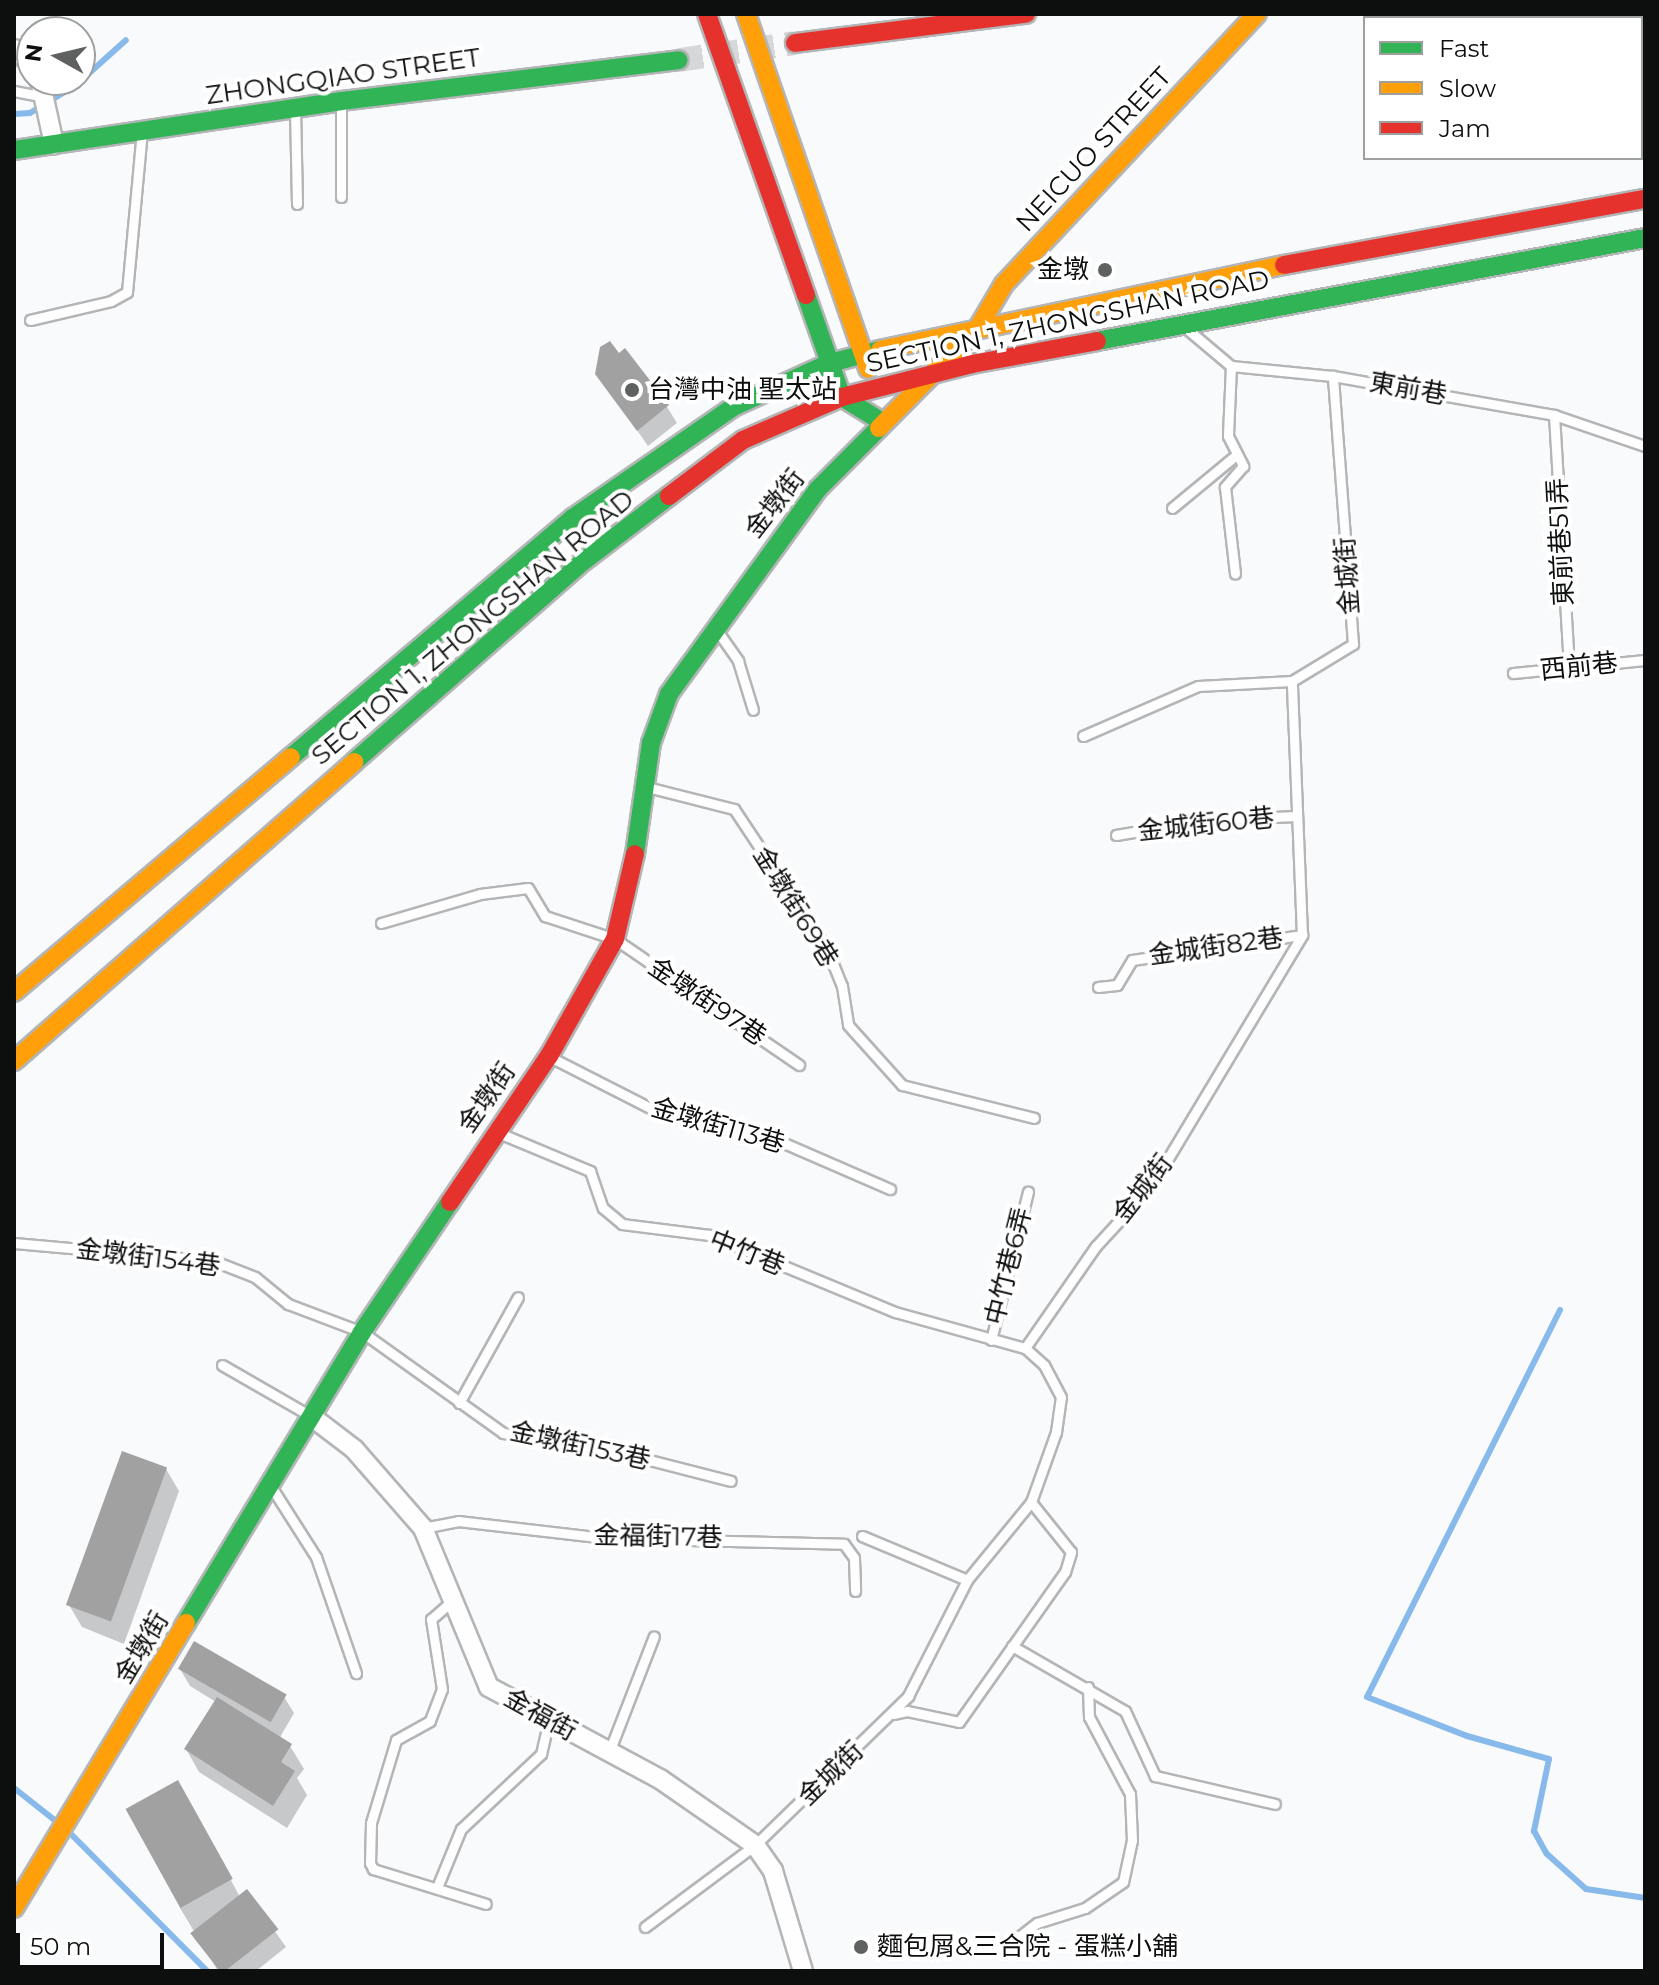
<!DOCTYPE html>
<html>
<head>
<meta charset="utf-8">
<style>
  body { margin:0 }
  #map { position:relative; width:1659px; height:1985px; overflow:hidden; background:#f8fafc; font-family:Montserrat,"Noto Sans TC",sans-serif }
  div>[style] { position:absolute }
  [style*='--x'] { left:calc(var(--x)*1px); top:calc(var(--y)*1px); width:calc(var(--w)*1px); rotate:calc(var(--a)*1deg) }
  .shadow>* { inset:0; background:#0003 }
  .stream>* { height:6px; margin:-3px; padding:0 3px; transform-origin:3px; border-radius:3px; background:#87baea }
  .building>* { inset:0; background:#a1a1a2; transform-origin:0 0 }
  .secondary-tunnel>* { height:24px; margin-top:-12px; transform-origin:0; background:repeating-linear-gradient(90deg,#d5d7d8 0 24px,transparent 0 36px) }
  .roads { filter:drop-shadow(2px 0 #b4b5b6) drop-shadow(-2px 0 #b4b5b6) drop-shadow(0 2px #b4b5b6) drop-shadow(0 -2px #b4b5b6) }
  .lane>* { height:9px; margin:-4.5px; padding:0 4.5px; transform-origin:4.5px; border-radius:4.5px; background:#fefeff }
  .street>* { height:18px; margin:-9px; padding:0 9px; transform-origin:9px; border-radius:9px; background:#fefeff }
  .fast>* { height:18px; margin:-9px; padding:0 9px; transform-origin:9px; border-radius:9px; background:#30b455 }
  .slow>* { height:18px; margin:-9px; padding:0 9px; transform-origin:9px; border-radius:9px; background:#ff9f0a }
  .jam>* { height:18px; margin:-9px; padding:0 9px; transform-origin:9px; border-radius:9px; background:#e5322d }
  .dots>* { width:22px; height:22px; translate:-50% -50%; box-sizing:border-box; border:4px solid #fff; border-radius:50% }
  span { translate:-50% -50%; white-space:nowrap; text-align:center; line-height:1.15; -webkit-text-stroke:8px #fff; paint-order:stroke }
  .street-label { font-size:26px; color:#0d0e0e }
  .poi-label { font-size:26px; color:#0d0e0e }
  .right { translate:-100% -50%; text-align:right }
  .left { translate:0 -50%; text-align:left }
  .frame { position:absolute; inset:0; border:16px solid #0d0e0e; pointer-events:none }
  .legend { position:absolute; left:1363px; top:16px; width:280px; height:144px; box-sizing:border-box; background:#fff; border:2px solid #9e9f9f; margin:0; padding:10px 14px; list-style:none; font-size:24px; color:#0d0e0e }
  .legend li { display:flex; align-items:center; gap:16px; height:40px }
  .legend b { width:40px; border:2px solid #9e9f9f }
  .north { position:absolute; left:16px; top:16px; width:80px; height:80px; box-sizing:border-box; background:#fff; border:2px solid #9e9f9f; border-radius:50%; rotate:278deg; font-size:22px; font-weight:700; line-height:32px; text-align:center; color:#0d0e0e }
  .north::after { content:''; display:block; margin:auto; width:28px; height:36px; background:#5f6161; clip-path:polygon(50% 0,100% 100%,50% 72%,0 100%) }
  .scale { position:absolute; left:16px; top:1933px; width:148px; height:36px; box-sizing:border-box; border:4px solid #0d0e0e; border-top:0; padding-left:10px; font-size:24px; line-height:28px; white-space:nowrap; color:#0d0e0e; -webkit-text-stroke:6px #fff; paint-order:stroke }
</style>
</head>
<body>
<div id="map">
  <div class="shadow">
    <div style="clip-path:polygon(597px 373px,667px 407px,677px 423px,648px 446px)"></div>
    <div style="clip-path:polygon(166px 1469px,179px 1491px,124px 1644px,82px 1627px,69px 1605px)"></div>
    <div style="clip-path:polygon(180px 1669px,284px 1697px,294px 1713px,279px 1739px,290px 1746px,304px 1769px,297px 1778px,307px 1795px,287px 1828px,199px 1772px,186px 1749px,216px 1702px,190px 1686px)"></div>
    <div style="clip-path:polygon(190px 1805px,240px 1897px,247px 1892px,286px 1947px,256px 1971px,218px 1971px,180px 1908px)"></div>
  </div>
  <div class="stream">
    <div style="--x:14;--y:114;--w:16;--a:-4"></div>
    <div style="--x:30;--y:113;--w:54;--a:-31.3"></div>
    <div style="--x:76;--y:85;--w:67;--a:-42"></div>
    <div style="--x:1560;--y:1310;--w:432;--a:116.5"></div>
    <div style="--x:1367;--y:1697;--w:107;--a:21.3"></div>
    <div style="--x:1467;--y:1736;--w:85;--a:15.7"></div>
    <div style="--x:1549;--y:1759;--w:74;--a:101.8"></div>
    <div style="--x:1534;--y:1831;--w:26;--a:61"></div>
    <div style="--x:1547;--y:1854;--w:52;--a:41.9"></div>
    <div style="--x:1586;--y:1889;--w:60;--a:8.7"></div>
    <div style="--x:14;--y:1788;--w:55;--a:38.3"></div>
    <div style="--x:66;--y:1829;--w:200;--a:45.2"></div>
  </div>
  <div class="building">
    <div style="clip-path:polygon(610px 341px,619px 353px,625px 348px,669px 405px,637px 431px,595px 374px,600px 347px)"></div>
    <div style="left:122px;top:1451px;width:48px;height:164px;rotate:20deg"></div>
    <div style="left:194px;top:1641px;width:107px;height:32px;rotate:30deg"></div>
    <div style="clip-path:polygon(217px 1697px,292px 1744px,281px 1762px,295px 1771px,273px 1806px,184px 1749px)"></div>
    <div style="left:178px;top:1780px;width:113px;height:60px;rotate:61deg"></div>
    <div style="left:247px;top:1889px;width:51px;height:72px;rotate:52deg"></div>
  </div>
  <div class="secondary-tunnel">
    <div style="--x:679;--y:60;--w:117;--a:-8.3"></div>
  </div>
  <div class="roads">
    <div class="lane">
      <div style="--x:14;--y:91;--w:31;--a:11"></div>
      <div style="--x:341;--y:101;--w:96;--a:90"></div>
      <div style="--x:295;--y:108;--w:96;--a:88.8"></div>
      <div style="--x:30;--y:320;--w:83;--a:-13.2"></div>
      <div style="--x:111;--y:301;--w:18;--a:-29"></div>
      <div style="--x:127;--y:292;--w:162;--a:-84.7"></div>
      <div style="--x:1187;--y:329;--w:57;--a:40.1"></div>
      <div style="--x:1231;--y:366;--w:102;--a:5.6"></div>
      <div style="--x:1333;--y:376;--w:224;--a:10"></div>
      <div style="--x:1554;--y:415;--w:96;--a:18.8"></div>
      <div style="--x:1231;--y:366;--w:70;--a:92.5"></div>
      <div style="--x:1228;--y:436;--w:34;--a:63"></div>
      <div style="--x:1243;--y:466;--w:28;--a:131"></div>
      <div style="--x:1225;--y:487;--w:87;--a:83.4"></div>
      <div style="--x:1554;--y:415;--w:254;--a:86.6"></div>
      <div style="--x:1172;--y:508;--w:82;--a:-39.5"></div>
      <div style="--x:716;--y:629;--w:39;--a:55"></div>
      <div style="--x:738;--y:661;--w:51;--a:73"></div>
      <div style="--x:1513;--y:673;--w:133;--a:-5.6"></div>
      <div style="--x:1083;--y:736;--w:125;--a:-23.5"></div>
      <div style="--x:1198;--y:686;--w:94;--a:-3"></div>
      <div style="--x:647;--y:787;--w:90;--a:14.2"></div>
      <div style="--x:734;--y:809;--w:168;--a:56.4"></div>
      <div style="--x:827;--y:949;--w:40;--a:68"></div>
      <div style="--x:842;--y:986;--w:39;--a:81"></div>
      <div style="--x:848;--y:1025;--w:81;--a:48"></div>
      <div style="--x:902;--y:1085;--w:136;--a:14"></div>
      <div style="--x:1116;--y:835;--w:89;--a:-9.7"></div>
      <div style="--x:1204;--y:820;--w:92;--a:-2.5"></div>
      <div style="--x:381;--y:923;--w:103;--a:-16.3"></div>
      <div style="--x:480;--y:894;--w:48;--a:-7.1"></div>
      <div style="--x:528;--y:888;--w:33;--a:59"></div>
      <div style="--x:545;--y:916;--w:74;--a:18.2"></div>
      <div style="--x:615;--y:939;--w:223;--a:34.4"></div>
      <div style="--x:1098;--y:987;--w:19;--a:-6"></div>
      <div style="--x:1117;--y:985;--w:29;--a:-59"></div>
      <div style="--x:1132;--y:960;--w:172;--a:-8.4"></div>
      <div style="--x:552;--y:1058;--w:119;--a:27"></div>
      <div style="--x:658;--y:1112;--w:124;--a:13.5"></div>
      <div style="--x:779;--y:1141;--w:121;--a:23.4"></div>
      <div style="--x:499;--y:1133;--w:99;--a:22.7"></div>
      <div style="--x:590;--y:1171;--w:39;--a:71"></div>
      <div style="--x:603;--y:1208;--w:25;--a:40"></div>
      <div style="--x:622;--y:1224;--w:88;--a:7.2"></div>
      <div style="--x:709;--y:1235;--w:201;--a:22.5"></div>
      <div style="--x:895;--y:1312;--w:135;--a:15.5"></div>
      <div style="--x:14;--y:1243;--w:201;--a:5.1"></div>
      <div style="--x:214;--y:1261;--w:44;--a:21.3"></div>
      <div style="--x:255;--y:1277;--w:43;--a:39.3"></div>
      <div style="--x:288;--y:1304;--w:79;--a:20.7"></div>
      <div style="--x:362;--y:1332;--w:173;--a:35.6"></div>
      <div style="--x:503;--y:1433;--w:93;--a:8"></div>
      <div style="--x:595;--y:1446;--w:140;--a:14.4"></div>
      <div style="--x:991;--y:1340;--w:153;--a:-76"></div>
      <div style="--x:222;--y:1365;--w:100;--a:29.9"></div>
      <div style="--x:459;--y:1403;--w:121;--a:-60.9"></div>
      <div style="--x:272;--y:1488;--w:82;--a:57.5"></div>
      <div style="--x:316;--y:1557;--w:123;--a:71"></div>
      <div style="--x:423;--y:1528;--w:36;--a:-11"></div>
      <div style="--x:458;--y:1521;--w:149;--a:6.6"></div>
      <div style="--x:606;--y:1538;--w:238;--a:1.4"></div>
      <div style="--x:844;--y:1544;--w:17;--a:54"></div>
      <div style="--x:854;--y:1558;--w:33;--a:88"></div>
      <div style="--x:862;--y:1536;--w:114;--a:22.7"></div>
      <div style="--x:452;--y:1601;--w:28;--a:139"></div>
      <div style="--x:431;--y:1619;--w:71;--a:81.1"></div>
      <div style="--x:442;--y:1689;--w:34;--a:111"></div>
      <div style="--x:430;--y:1721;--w:39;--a:151"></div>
      <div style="--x:396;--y:1740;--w:87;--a:106.8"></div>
      <div style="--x:371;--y:1823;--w:40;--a:91.4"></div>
      <div style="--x:370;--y:1863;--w:7;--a:63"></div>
      <div style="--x:373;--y:1869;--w:118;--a:17.2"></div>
      <div style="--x:1012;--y:1646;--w:130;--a:29.9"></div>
      <div style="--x:1125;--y:1711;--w:72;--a:65.2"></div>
      <div style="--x:1155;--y:1776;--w:123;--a:13.1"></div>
      <div style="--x:893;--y:1714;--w:14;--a:-12"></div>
      <div style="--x:907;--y:1711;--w:53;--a:11.9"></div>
      <div style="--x:959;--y:1722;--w:184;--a:-54.8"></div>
      <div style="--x:1065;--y:1572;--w:21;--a:-73"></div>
      <div style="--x:1071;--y:1552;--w:64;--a:-128.7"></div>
      <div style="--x:609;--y:1752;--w:124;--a:-68.8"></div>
      <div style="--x:438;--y:1885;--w:61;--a:-67.7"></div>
      <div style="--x:461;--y:1829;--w:110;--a:-43.2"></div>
      <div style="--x:541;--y:1754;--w:32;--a:-77"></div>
      <div style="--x:645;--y:1927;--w:137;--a:-36.7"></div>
      <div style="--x:755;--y:1845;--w:214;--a:-44.2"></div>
      <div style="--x:908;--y:1696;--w:130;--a:-63"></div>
      <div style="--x:967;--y:1580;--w:101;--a:-50.6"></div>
      <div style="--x:1031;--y:1502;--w:74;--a:-70.3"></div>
      <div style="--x:1056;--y:1432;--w:35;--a:-82"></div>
      <div style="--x:1061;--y:1397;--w:36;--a:-118"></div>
      <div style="--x:1044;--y:1365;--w:25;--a:-138"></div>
      <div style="--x:1025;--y:1348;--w:124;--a:-55.2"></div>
      <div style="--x:1096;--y:1246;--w:83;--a:-47.4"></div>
      <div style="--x:1152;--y:1185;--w:292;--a:-59"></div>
      <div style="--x:1302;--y:935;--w:254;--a:-92.3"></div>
      <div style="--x:1292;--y:681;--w:71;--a:-31.2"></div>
      <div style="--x:1353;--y:644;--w:269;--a:-94.3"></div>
      <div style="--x:1011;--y:1943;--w:33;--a:-38"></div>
      <div style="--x:1037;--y:1923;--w:50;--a:-17.4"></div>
      <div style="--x:1085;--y:1908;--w:46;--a:-34.4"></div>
      <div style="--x:1123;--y:1882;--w:43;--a:-77.9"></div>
      <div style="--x:1132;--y:1840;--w:46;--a:-92.5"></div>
      <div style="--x:1130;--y:1794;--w:87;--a:-118"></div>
      <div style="--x:1089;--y:1717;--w:30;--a:-92"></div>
    </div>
    <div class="street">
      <div style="--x:14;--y:49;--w:23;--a:40"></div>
      <div style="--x:40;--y:80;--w:66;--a:77.7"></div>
      <div style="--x:312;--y:1417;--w:53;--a:37.3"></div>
      <div style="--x:354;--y:1449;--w:105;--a:48.9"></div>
      <div style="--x:423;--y:1528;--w:172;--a:67.5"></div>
      <div style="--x:489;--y:1687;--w:194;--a:28.3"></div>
      <div style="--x:660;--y:1779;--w:116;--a:34.8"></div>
      <div style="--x:755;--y:1845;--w:32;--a:55"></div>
      <div style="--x:773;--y:1871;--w:104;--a:73.3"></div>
    </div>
    <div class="fast">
      <div style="--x:14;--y:150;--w:331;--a:-8.5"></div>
      <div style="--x:341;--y:101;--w:340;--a:-6.9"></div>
      <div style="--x:806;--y:295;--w:108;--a:70.6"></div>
      <div style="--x:842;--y:397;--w:49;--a:31.8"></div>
      <div style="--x:1097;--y:341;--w:558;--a:-10.64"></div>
      <div style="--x:291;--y:757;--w:370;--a:-40.3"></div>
      <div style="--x:573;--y:518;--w:197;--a:-34.7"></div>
      <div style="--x:735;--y:406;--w:104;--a:-24.4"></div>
      <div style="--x:830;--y:363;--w:52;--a:-14.6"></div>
      <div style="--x:354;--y:762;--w:307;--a:-41.2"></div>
      <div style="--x:585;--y:560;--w:106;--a:-37.3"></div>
      <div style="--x:635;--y:854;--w:112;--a:-81.8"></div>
      <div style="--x:651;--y:743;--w:52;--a:-69.8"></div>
      <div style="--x:669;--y:694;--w:253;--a:-54"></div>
      <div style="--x:818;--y:489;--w:86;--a:-45"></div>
      <div style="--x:186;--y:1623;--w:340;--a:-58.8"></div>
      <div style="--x:362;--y:1332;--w:157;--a:-55.9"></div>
    </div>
    <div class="slow">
      <div style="--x:746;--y:14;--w:375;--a:71"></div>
      <div style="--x:880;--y:350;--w:413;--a:-11.9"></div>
      <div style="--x:879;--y:428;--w:141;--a:-45.3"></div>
      <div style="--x:978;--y:328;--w:51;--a:-59.4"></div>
      <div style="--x:1004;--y:284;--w:370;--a:-46.9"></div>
      <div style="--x:14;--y:992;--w:363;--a:-40.3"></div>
      <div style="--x:14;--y:1061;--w:453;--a:-41.3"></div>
      <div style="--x:14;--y:1908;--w:333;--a:-58.9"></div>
    </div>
    <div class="jam">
      <div style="--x:707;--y:14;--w:298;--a:70.6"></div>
      <div style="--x:795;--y:43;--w:233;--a:-7.2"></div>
      <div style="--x:1284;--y:265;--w:367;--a:-10.4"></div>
      <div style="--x:669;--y:496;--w:93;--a:-37.1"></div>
      <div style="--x:743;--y:440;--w:108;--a:-23.5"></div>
      <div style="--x:842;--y:397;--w:134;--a:-14.2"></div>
      <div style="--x:972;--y:364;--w:127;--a:-10.4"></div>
      <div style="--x:450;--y:1202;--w:176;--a:-55.9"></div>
      <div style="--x:549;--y:1056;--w:134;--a:-60.6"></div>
      <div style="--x:615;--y:939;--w:87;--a:-76.8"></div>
    </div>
  </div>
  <div class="dots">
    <div style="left:1105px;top:270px;background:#5f6161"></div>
    <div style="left:632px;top:390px;background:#5f6161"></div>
    <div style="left:861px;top:1947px;background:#5f6161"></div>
  </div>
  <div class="street-label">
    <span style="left:343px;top:77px;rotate:-8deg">ZHONGQIAO STREET</span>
    <span style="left:1094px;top:150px;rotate:-47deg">NEICUO STREET</span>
    <span style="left:1068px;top:322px;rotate:-12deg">SECTION 1, ZHONGSHAN ROAD</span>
    <span style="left:1408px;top:389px;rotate:10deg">東前巷</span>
    <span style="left:775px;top:504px;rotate:-52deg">金墩街</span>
    <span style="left:1561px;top:542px;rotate:-93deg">東前巷51弄</span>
    <span style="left:1348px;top:576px;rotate:-94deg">金城街</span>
    <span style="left:473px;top:628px;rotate:-40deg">SECTION 1, ZHONGSHAN ROAD</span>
    <span style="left:1579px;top:667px;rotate:-6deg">西前巷</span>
    <span style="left:1206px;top:825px;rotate:-6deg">金城街60巷</span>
    <span style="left:795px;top:907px;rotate:58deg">金墩街69巷</span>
    <span style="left:1216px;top:947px;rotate:-8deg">金城街82巷</span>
    <span style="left:707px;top:1002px;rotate:34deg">金墩街97巷</span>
    <span style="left:487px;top:1098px;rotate:-55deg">金墩街</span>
    <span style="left:718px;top:1126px;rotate:16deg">金墩街113巷</span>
    <span style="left:1143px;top:1189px;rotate:-52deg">金城街</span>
    <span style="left:747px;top:1253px;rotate:22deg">中竹巷</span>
    <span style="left:148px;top:1258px;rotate:7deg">金墩街154巷</span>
    <span style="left:1009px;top:1266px;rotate:-76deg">中竹巷6弄</span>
    <span style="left:580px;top:1446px;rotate:12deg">金墩街153巷</span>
    <span style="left:658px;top:1537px;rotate:1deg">金福街17巷</span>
    <span style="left:142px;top:1648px;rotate:-59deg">金墩街</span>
    <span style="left:540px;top:1715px;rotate:29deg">金福街</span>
    <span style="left:831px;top:1774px;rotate:-44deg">金城街</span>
  </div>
  <div class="poi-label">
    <span class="right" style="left:1089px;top:270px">金墩</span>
    <span class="left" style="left:648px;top:390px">台灣中油 聖太站</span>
    <span class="left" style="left:877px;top:1947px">麵包屑&amp;三合院 - 蛋糕小舖</span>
  </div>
  <div class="frame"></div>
  <ul class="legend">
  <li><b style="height:10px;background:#30b455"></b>Fast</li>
  <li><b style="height:10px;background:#ff9f0a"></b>Slow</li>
  <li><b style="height:10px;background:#e5322d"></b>Jam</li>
  </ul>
  <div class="north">N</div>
  <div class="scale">50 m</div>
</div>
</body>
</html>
